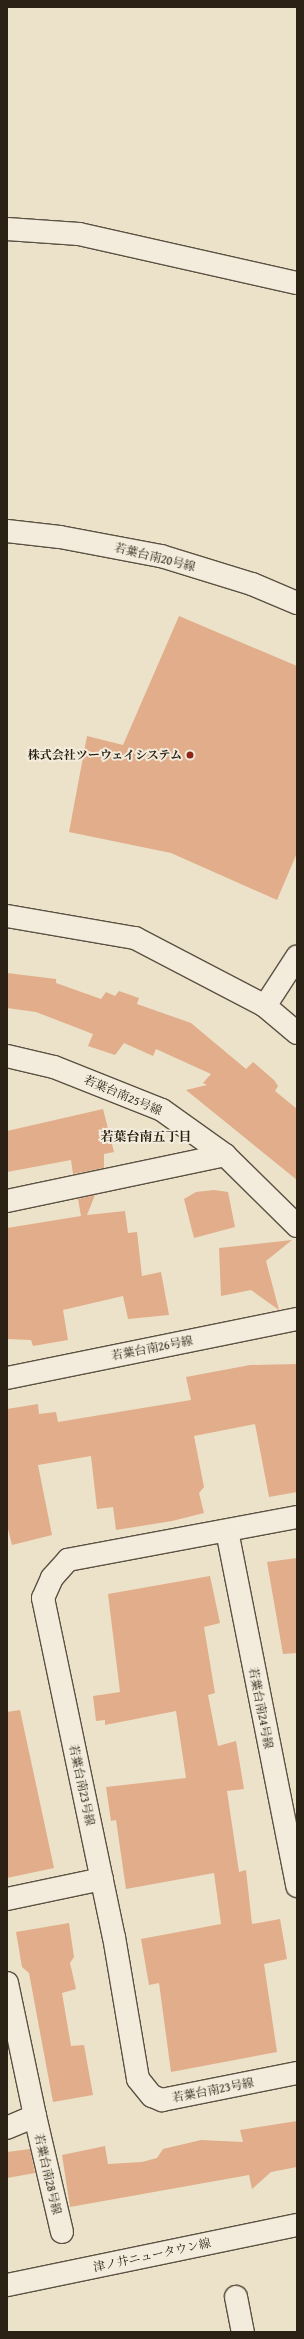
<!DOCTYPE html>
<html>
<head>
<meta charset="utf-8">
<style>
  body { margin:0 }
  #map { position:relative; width:304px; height:2339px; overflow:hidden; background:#ece2c9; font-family:"Gentium Book Plus","Noto Serif JP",serif }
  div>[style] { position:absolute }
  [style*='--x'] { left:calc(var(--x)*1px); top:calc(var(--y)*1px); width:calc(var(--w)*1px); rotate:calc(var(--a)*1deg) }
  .building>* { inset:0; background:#e1ad8a }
  .roads { filter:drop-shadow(1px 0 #5b5142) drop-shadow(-1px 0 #5b5142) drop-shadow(0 1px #5b5142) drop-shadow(0 -1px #5b5142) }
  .street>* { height:22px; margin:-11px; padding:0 11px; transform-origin:11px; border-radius:11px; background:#f3ecdc }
  .secondary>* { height:22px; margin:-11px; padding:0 11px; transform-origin:11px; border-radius:11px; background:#f3ecdc }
  .dots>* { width:11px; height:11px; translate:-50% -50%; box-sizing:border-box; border:2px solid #f3ecdc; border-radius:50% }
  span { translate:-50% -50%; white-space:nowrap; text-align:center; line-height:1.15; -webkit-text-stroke:4px #f3ecdc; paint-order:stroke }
  .street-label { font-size:12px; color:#2b2115 }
  .poi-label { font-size:12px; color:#2b2115; font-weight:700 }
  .right { translate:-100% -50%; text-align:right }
  .neighbourhood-label { font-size:13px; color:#2b2115; font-weight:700 }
  .frame { position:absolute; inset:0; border:8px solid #2b2115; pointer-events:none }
</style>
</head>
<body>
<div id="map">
  <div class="building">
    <div style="clip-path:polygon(179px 616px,297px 666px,297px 853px,277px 900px,171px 853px,69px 832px,87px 736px,123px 745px)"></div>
    <div style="clip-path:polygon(7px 973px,56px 979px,56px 983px,101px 999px,106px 992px,115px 996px,119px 991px,139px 998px,137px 1004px,191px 1023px,246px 1069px,253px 1062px,274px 1080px,278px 1086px,275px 1091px,297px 1109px,297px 1180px,186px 1090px,207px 1085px,203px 1083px,211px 1074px,156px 1049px,153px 1056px,124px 1043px,115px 1055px,88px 1046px,93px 1034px,36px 1012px,7px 1008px)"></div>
    <div style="clip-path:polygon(103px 1109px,114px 1152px,104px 1154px,104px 1168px,73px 1174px,71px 1160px,7px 1172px,7px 1131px)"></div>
    <div style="clip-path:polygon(214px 1190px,228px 1192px,235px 1227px,194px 1238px,184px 1199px,196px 1192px)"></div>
    <div style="clip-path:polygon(95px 1195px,87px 1215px,125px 1211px,128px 1233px,137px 1232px,142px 1276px,161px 1272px,169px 1315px,128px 1319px,123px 1296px,63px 1310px,68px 1340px,33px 1346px,31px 1340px,7px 1339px,7px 1228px,81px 1216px,78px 1199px)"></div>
    <div style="clip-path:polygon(292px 1240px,266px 1261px,279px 1310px,251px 1290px,221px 1296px,219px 1248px)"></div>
    <div style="clip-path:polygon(297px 1364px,297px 1492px,269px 1497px,255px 1424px,194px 1436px,204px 1487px,199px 1493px,204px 1513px,172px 1521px,116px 1530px,113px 1507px,97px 1509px,91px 1456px,38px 1465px,52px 1535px,12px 1545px,7px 1525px,7px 1409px,38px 1404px,39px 1414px,56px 1412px,58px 1422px,191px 1400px,186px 1377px,250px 1365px)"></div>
    <div style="clip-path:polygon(297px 1558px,297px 1653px,283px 1654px,267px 1562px)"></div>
    <div style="clip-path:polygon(210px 1576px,220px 1623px,204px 1627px,215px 1693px,208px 1695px,218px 1746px,236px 1741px,244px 1789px,227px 1791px,239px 1872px,246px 1870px,252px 1924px,280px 1919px,287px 1959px,264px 1964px,277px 2052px,171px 2072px,159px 1983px,149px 1985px,141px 1939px,221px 1924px,214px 1873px,126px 1889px,116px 1820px,111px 1821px,106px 1787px,186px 1778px,176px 1711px,105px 1725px,105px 1720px,96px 1721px,93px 1696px,120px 1692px,108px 1594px)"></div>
    <div style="clip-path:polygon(20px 1710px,54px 1868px,7px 1878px,7px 1712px)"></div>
    <div style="clip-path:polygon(69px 1923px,74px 1957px,70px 1963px,76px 1989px,62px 1993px,71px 2046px,84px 2045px,93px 2095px,53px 2102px,29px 1973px,22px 1967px,16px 1932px)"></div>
    <div style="clip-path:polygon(297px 2121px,297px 2167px,271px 2172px,252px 2189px,249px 2175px,70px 2207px,62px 2155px,105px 2146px,108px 2164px,142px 2162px,157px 2158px,163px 2149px,201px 2140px,243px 2142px,240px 2130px)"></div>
    <div style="clip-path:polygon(30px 2149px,35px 2173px,7px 2178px,7px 2152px)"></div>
  </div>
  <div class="roads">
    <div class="street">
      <div style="--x:7;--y:229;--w:72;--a:4"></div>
      <div style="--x:79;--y:234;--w:223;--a:12.7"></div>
      <div style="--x:7;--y:531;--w:53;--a:6.5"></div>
      <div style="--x:60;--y:537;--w:103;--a:10.7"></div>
      <div style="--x:161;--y:556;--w:95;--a:17.1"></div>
      <div style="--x:252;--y:584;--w:49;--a:22.9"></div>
      <div style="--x:265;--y:1006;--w:59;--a:-56.9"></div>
      <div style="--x:7;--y:1056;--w:48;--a:13.2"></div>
      <div style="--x:54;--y:1067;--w:116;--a:21.7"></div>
      <div style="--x:162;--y:1110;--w:77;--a:35.5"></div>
      <div style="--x:225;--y:1155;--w:101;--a:44.6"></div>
      <div style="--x:7;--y:1201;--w:223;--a:-11.9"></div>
      <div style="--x:7;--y:1378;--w:296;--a:-11.5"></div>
      <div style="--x:297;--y:1517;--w:233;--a:169.4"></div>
      <div style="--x:68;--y:1560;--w:24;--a:132"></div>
      <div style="--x:52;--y:1578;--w:22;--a:114"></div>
      <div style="--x:43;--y:1598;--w:346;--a:78.2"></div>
      <div style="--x:114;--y:1937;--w:144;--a:80.4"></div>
      <div style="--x:138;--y:2079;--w:22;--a:51"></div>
      <div style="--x:152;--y:2096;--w:11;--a:22"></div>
      <div style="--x:162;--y:2100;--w:138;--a:-11.3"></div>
      <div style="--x:227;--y:1531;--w:362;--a:78.8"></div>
      <div style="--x:7;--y:1899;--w:97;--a:-11.9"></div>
      <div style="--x:7;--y:1983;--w:136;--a:78.1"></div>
      <div style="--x:35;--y:2116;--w:30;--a:157"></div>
      <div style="--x:35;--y:2116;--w:119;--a:76.9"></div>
      <div style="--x:236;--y:2297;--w:36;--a:79"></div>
    </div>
    <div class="secondary">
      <div style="--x:7;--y:916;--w:130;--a:9.8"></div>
      <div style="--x:135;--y:938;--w:147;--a:27.6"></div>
      <div style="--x:265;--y:1006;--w:42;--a:40.2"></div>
      <div style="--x:7;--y:2285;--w:296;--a:-11.7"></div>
    </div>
  </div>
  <div class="dots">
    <div style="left:190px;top:755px;background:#8f2418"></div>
  </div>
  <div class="street-label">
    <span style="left:155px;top:557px;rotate:14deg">若葉台南20号線</span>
    <span style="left:123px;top:1095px;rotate:23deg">若葉台南25号線</span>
    <span style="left:152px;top:1348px;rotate:-11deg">若葉台南26号線</span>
    <span style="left:261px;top:1708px;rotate:79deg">若葉台南24号線</span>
    <span style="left:82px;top:1785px;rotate:78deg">若葉台南23号線</span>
    <span style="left:213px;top:2090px;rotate:-11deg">若葉台南23号線</span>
    <span style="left:48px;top:2174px;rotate:77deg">若葉台南28号線</span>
    <span style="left:152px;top:2255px;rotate:-12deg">津ノ井ニュータウン線</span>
  </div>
  <div class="poi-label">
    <span class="right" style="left:182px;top:755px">株式会社ツーウェイシステム</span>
  </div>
  <div class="neighbourhood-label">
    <span style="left:146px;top:1137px">若葉台南五丁目</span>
  </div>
  <div class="frame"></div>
</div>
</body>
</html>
